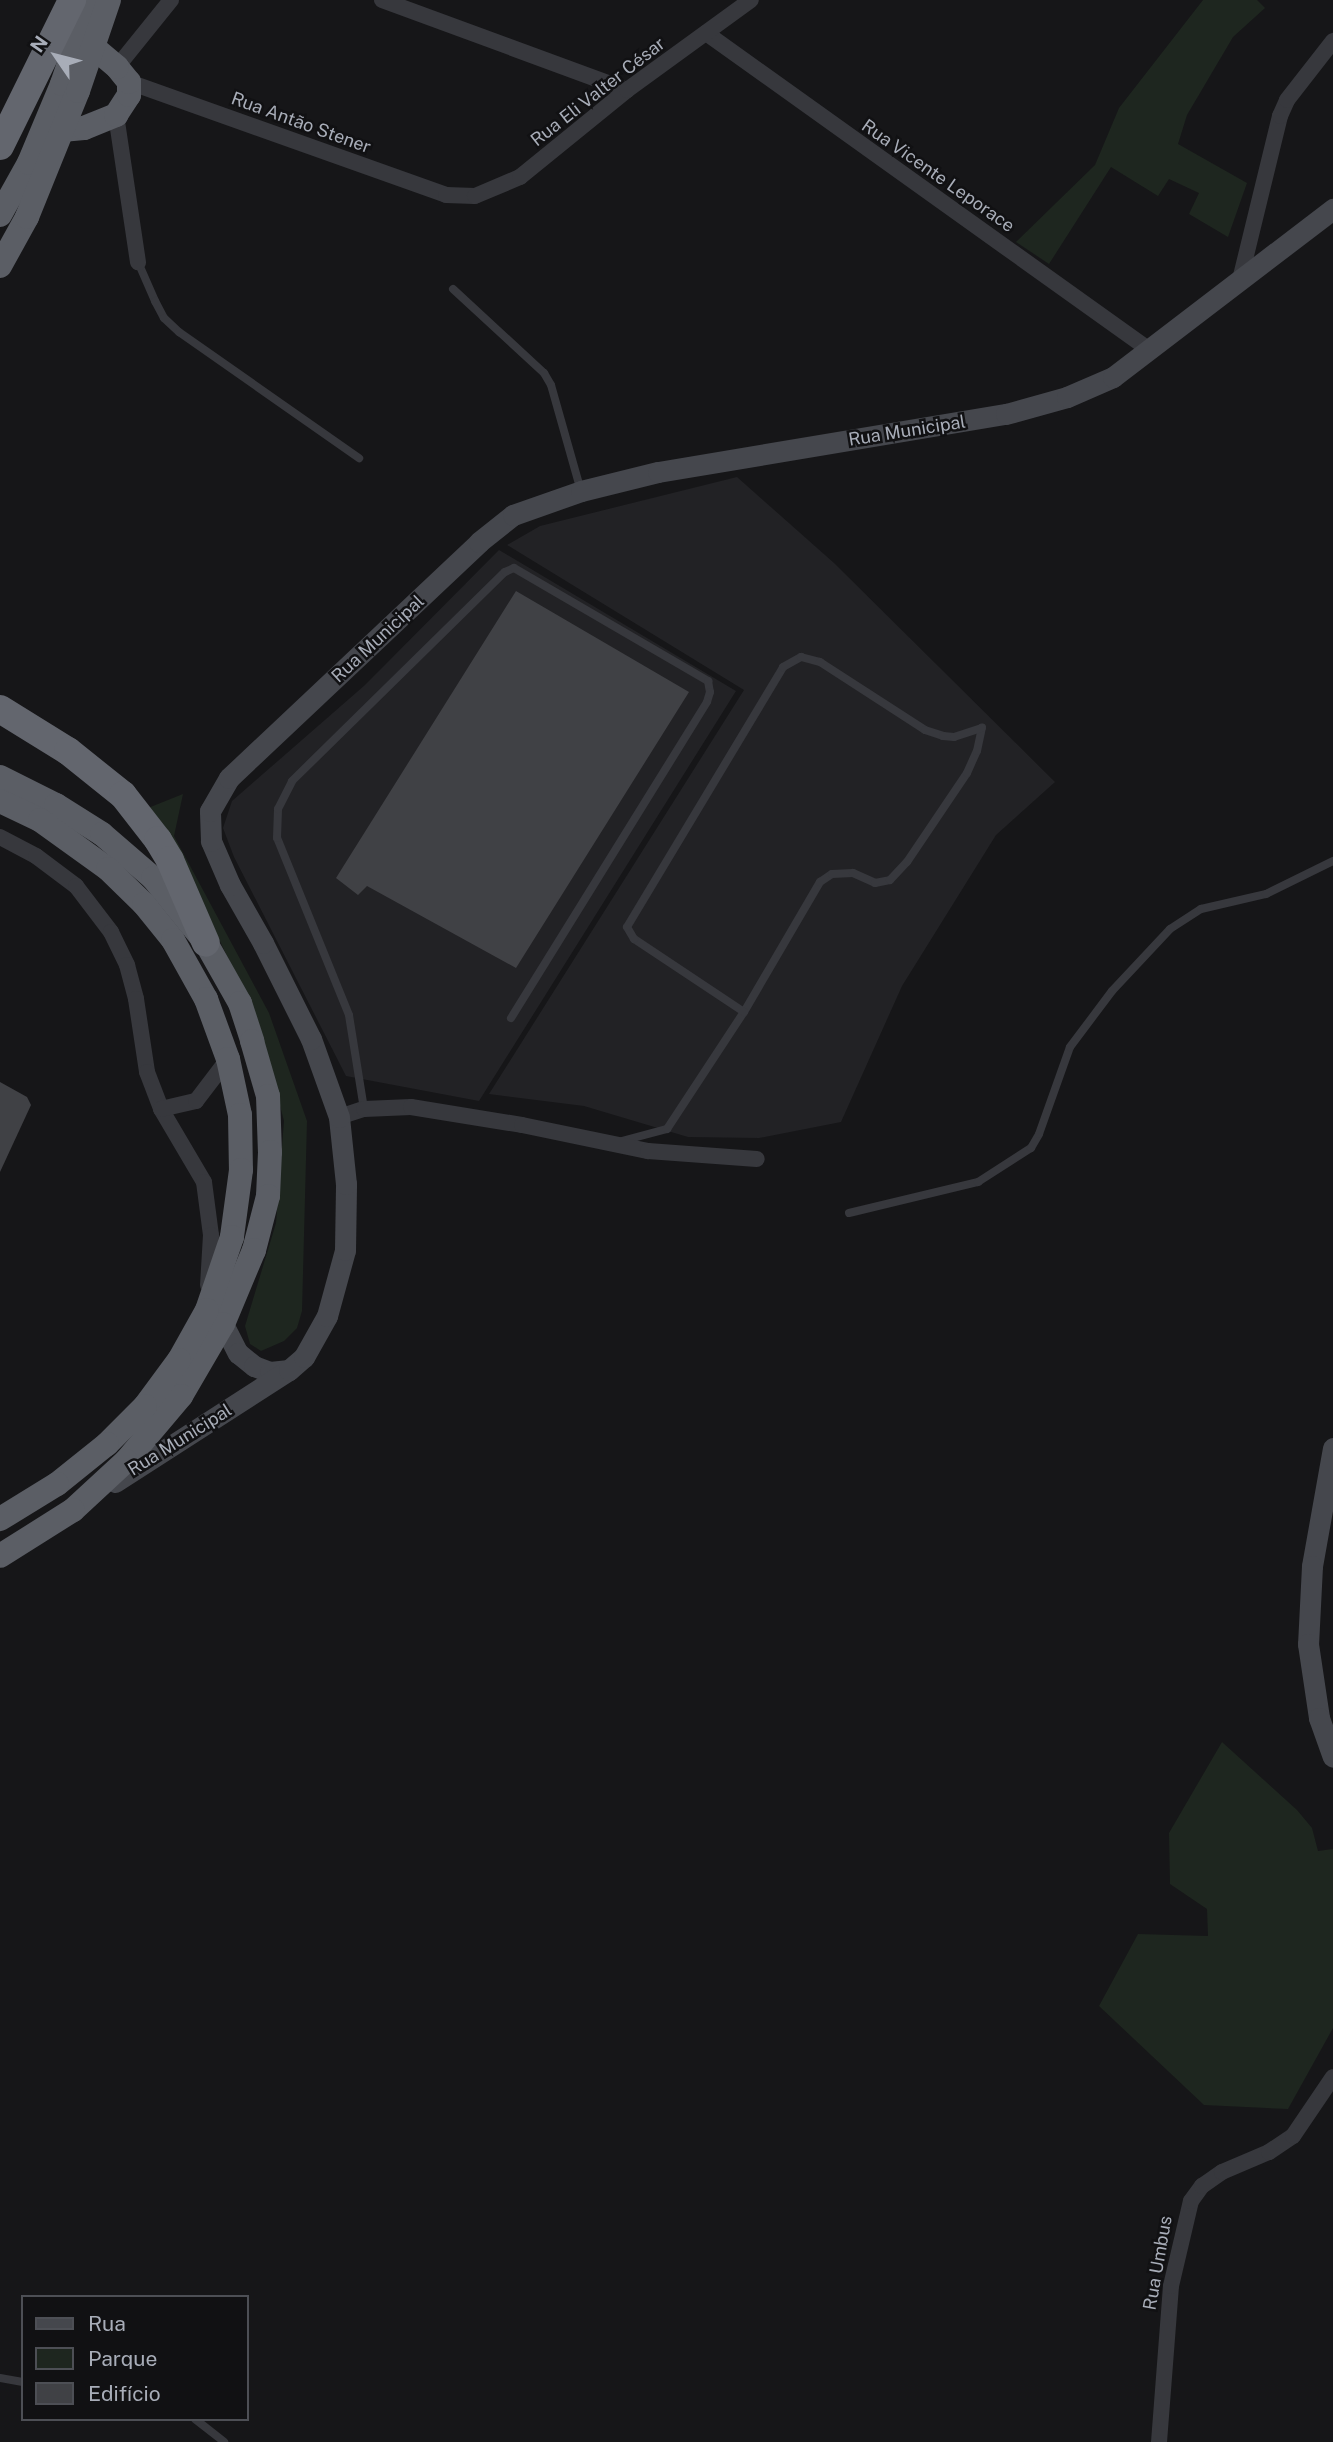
<!DOCTYPE html>
<html>
<head>
<meta charset="utf-8">
<style>
  body { margin:0 }
  #map { position:relative; width:1333px; height:2442px; overflow:hidden; background:#161618; font-family:"Public Sans",sans-serif }
  div>[style] { position:absolute }
  [style*='--x'] { left:calc(var(--x)*1px); top:calc(var(--y)*1px); width:calc(var(--w)*1px); rotate:calc(var(--a)*1deg) }
  .built>* { inset:0; background:#222225 }
  .green>* { inset:0; background:#1e261f }
  .building>* { inset:0; background:#404145 }
  .service>* { height:8px; margin:-4px; padding:0 4px; transform-origin:4px; border-radius:4px; background:#37383d }
  .minor>* { height:16px; margin:-8px; padding:0 8px; transform-origin:8px; border-radius:8px; background:#37383d }
  .secondary>* { height:21px; margin:-10.5px; padding:0 10.5px; transform-origin:10.5px; border-radius:10.5px; background:#45474d }
  .trunk>* { height:24px; margin:-12px; padding:0 12px; transform-origin:12px; border-radius:12px; background:#5b5e65 }
  .motorway>* { height:28px; margin:-14px; padding:0 14px; transform-origin:14px; border-radius:14px; background:#63666e }
  span { translate:-50% -50%; white-space:nowrap; text-align:center; line-height:1.15; -webkit-text-stroke:5px #111113; paint-order:stroke }
  .street-label { font-size:18px; color:#a8adb8 }
  .legend { position:absolute; left:21px; top:2295px; width:228px; height:126px; box-sizing:border-box; background:#111113; border:2px solid #4d4f55; margin:0; padding:9px 12px; list-style:none; font-size:21px; color:#a8adb8 }
  .legend li { display:flex; align-items:center; gap:14px; height:35px }
  .legend b { width:35px; border:2px solid #4d4f55 }
  .north { position:absolute; left:21px; top:21px; width:70px; height:70px; -webkit-text-stroke:5px #111113; paint-order:stroke; rotate:305deg; font-size:19px; font-weight:700; line-height:28px; text-align:center; color:#a8adb8 }
  .north::after { content:''; display:block; margin:auto; width:24px; height:32px; background:#a8adb8; clip-path:polygon(50% 0,100% 100%,50% 72%,0 100%) }
</style>
</head>
<body>
<div id="map">
  <div class="built">
    <div style="clip-path:polygon(737px 477px,834px 563px,1055px 782px,996px 835px,902px 986px,841px 1122px,759px 1138px,688px 1137px,584px 1106px,489px 1094px,744px 690px,507px 545px,540px 526px)"></div>
    <div style="clip-path:polygon(499px 550px,736px 691px,479px 1101px,346px 1076px,234px 857px,223px 828px,232px 801px,365px 685px)"></div>
  </div>
  <div class="green">
    <div style="clip-path:polygon(1203px 0,1257px 0,1265px 8px,1233px 37px,1187px 115px,1178px 144px,1247px 183px,1228px 237px,1189px 214px,1199px 193px,1169px 179px,1158px 196px,1111px 167px,1049px 264px,1016px 242px,1095px 165px,1119px 108px)"></div>
    <div style="clip-path:polygon(183px 794px,174px 836px,269px 1013px,307px 1121px,302px 1311px,297px 1328px,284px 1341px,261px 1351px,250px 1344px,245px 1326px,276px 1223px,284px 1121px,258px 1021px,207px 914px,148px 808px)"></div>
    <div style="clip-path:polygon(1222px 1742px,1297px 1810px,1312px 1828px,1318px 1851px,1333px 1849px,1333px 2028px,1288px 2109px,1204px 2105px,1099px 2006px,1138px 1934px,1208px 1936px,1207px 1909px,1170px 1884px,1169px 1833px)"></div>
  </div>
  <div class="building">
    <div style="clip-path:polygon(516px 591px,689px 692px,516px 968px,367px 886px,358px 895px,336px 878px)"></div>
    <div style="clip-path:polygon(0 1082px,27px 1097px,31px 1105px,0 1172px)"></div>
  </div>
  <div class="service">
    <div style="--x:138;--y:262;--w:43;--a:66.4"></div>
    <div style="--x:155;--y:301;--w:19;--a:62"></div>
    <div style="--x:164;--y:318;--w:21;--a:43"></div>
    <div style="--x:179;--y:332;--w:220;--a:35"></div>
    <div style="--x:453;--y:289;--w:124;--a:42.7"></div>
    <div style="--x:544;--y:373;--w:14;--a:60"></div>
    <div style="--x:551;--y:385;--w:110;--a:74.2"></div>
    <div style="--x:744;--y:1012;--w:151;--a:-59.7"></div>
    <div style="--x:820;--y:882;--w:14;--a:-34"></div>
    <div style="--x:832;--y:874;--w:21;--a:-3"></div>
    <div style="--x:853;--y:873;--w:24;--a:24"></div>
    <div style="--x:875;--y:883;--w:15;--a:-11"></div>
    <div style="--x:890;--y:880;--w:25;--a:-47"></div>
    <div style="--x:907;--y:862;--w:107;--a:-56"></div>
    <div style="--x:967;--y:773;--w:24;--a:-66"></div>
    <div style="--x:977;--y:751;--w:24;--a:-78"></div>
    <div style="--x:364;--y:1109;--w:95;--a:-99.1"></div>
    <div style="--x:349;--y:1015;--w:191;--a:-112.1"></div>
    <div style="--x:277;--y:838;--w:29;--a:-88"></div>
    <div style="--x:278;--y:809;--w:31;--a:-63"></div>
    <div style="--x:292;--y:781;--w:298;--a:-44.5"></div>
    <div style="--x:505;--y:572;--w:10;--a:-24"></div>
    <div style="--x:514;--y:568;--w:225;--a:30.2"></div>
    <div style="--x:708;--y:681;--w:11;--a:80"></div>
    <div style="--x:710;--y:692;--w:10;--a:107"></div>
    <div style="--x:707;--y:702;--w:372;--a:121.8"></div>
    <div style="--x:618;--y:1142;--w:51;--a:-14.9"></div>
    <div style="--x:667;--y:1129;--w:140;--a:-56.7"></div>
    <div style="--x:744;--y:1012;--w:132;--a:-146.4"></div>
    <div style="--x:634;--y:939;--w:14;--a:-120"></div>
    <div style="--x:627;--y:927;--w:303;--a:-59"></div>
    <div style="--x:783;--y:667;--w:21;--a:-29"></div>
    <div style="--x:801;--y:657;--w:20;--a:15"></div>
    <div style="--x:820;--y:662;--w:125;--a:32.9"></div>
    <div style="--x:925;--y:730;--w:19;--a:18"></div>
    <div style="--x:943;--y:736;--w:11;--a:5"></div>
    <div style="--x:954;--y:737;--w:29;--a:-18"></div>
    <div style="--x:849;--y:1213;--w:133;--a:-13.5"></div>
    <div style="--x:978;--y:1182;--w:63;--a:-32.7"></div>
    <div style="--x:1031;--y:1148;--w:16;--a:-60"></div>
    <div style="--x:1039;--y:1134;--w:92;--a:-70.4"></div>
    <div style="--x:1070;--y:1047;--w:70;--a:-53.1"></div>
    <div style="--x:1112;--y:991;--w:85;--a:-46.9"></div>
    <div style="--x:1170;--y:929;--w:37;--a:-33"></div>
    <div style="--x:1201;--y:909;--w:67;--a:-13"></div>
    <div style="--x:1266;--y:894;--w:75;--a:-26.2"></div>
    <div style="--x:0;--y:2378;--w:23;--a:10"></div>
    <div style="--x:195;--y:2419;--w:37;--a:38"></div>
  </div>
  <div class="minor">
    <div style="--x:382;--y:0;--w:261;--a:20.2"></div>
    <div style="--x:706;--y:33;--w:543;--a:35.56"></div>
    <div style="--x:117;--y:67;--w:86;--a:-51.1"></div>
    <div style="--x:129;--y:82;--w:337;--a:19.6"></div>
    <div style="--x:446;--y:195;--w:29;--a:2"></div>
    <div style="--x:475;--y:196;--w:49;--a:-22.9"></div>
    <div style="--x:520;--y:177;--w:138;--a:-39.1"></div>
    <div style="--x:627;--y:90;--w:153;--a:-36"></div>
    <div style="--x:116;--y:115;--w:149;--a:81.5"></div>
    <div style="--x:1240;--y:280;--w:169;--a:-76.3"></div>
    <div style="--x:1280;--y:116;--w:17;--a:-66"></div>
    <div style="--x:1287;--y:100;--w:75;--a:-52.1"></div>
    <div style="--x:0;--y:837;--w:41;--a:27.8"></div>
    <div style="--x:36;--y:856;--w:50;--a:36.9"></div>
    <div style="--x:76;--y:886;--w:58;--a:52.7"></div>
    <div style="--x:111;--y:932;--w:37;--a:64"></div>
    <div style="--x:127;--y:965;--w:35;--a:75"></div>
    <div style="--x:136;--y:999;--w:74;--a:81.4"></div>
    <div style="--x:147;--y:1072;--w:40;--a:69"></div>
    <div style="--x:161;--y:1109;--w:85;--a:59.5"></div>
    <div style="--x:204;--y:1182;--w:53;--a:82.5"></div>
    <div style="--x:211;--y:1235;--w:50;--a:93.4"></div>
    <div style="--x:161;--y:1109;--w:36;--a:-13"></div>
    <div style="--x:196;--y:1101;--w:53;--a:-52.7"></div>
    <div style="--x:339;--y:1117;--w:26;--a:-18"></div>
    <div style="--x:364;--y:1109;--w:47;--a:-2.4"></div>
    <div style="--x:411;--y:1107;--w:112;--a:9.2"></div>
    <div style="--x:522;--y:1125;--w:129;--a:11.7"></div>
    <div style="--x:648;--y:1151;--w:109;--a:4.2"></div>
    <div style="--x:1159;--y:2442;--w:156;--a:-85.6"></div>
    <div style="--x:1171;--y:2286;--w:87;--a:-76.8"></div>
    <div style="--x:1191;--y:2201;--w:19;--a:-54"></div>
    <div style="--x:1202;--y:2186;--w:24;--a:-35"></div>
    <div style="--x:1222;--y:2172;--w:51;--a:-23.1"></div>
    <div style="--x:1269;--y:2152;--w:29;--a:-34"></div>
    <div style="--x:1293;--y:2136;--w:71;--a:-55.9"></div>
  </div>
  <div class="secondary">
    <div style="--x:223;--y:1324;--w:33;--a:63"></div>
    <div style="--x:238;--y:1353;--w:21;--a:39"></div>
    <div style="--x:254;--y:1366;--w:17;--a:21"></div>
    <div style="--x:270;--y:1372;--w:19;--a:-6"></div>
    <div style="--x:1333;--y:1448;--w:120;--a:100.1"></div>
    <div style="--x:1312;--y:1566;--w:78;--a:92.9"></div>
    <div style="--x:1308;--y:1644;--w:75;--a:81.5"></div>
    <div style="--x:1319;--y:1718;--w:41;--a:70.3"></div>
    <div style="--x:115;--y:1482;--w:207;--a:-32.8"></div>
    <div style="--x:289;--y:1370;--w:20;--a:-41"></div>
    <div style="--x:304;--y:1357;--w:47;--a:-60.7"></div>
    <div style="--x:327;--y:1316;--w:68;--a:-74.7"></div>
    <div style="--x:345;--y:1250;--w:66;--a:-89.1"></div>
    <div style="--x:346;--y:1184;--w:67;--a:-96"></div>
    <div style="--x:339;--y:1117;--w:83;--a:-109.7"></div>
    <div style="--x:311;--y:1039;--w:107;--a:-116.6"></div>
    <div style="--x:263;--y:943;--w:67;--a:-119.6"></div>
    <div style="--x:230;--y:885;--w:48;--a:-113.4"></div>
    <div style="--x:211;--y:841;--w:30;--a:-92"></div>
    <div style="--x:210;--y:811;--w:38;--a:-60"></div>
    <div style="--x:229;--y:778;--w:344;--a:-43.3"></div>
    <div style="--x:479;--y:542;--w:43;--a:-38.5"></div>
    <div style="--x:513;--y:515;--w:72;--a:-19.4"></div>
    <div style="--x:581;--y:491;--w:79;--a:-13.9"></div>
    <div style="--x:658;--y:472;--w:353;--a:-9.5"></div>
    <div style="--x:1006;--y:414;--w:63;--a:-15.6"></div>
    <div style="--x:1067;--y:397;--w:50;--a:-23.5"></div>
    <div style="--x:1113;--y:377;--w:277;--a:-37.4"></div>
  </div>
  <div class="trunk">
    <div style="--x:62;--y:130;--w:22;--a:-5"></div>
    <div style="--x:84;--y:128;--w:35;--a:-22"></div>
    <div style="--x:116;--y:115;--w:24;--a:-57"></div>
    <div style="--x:129;--y:95;--w:13;--a:-90"></div>
    <div style="--x:129;--y:82;--w:19;--a:-129"></div>
    <div style="--x:117;--y:67;--w:30;--a:-140"></div>
    <div style="--x:0;--y:215;--w:60;--a:-60.9"></div>
    <div style="--x:29;--y:163;--w:86;--a:-67.3"></div>
    <div style="--x:62;--y:84;--w:89;--a:-71"></div>
    <div style="--x:0;--y:266;--w:56;--a:-61.1"></div>
    <div style="--x:27;--y:217;--w:136;--a:-68"></div>
    <div style="--x:78;--y:91;--w:96;--a:-71.2"></div>
    <div style="--x:0;--y:777;--w:63;--a:26.6"></div>
    <div style="--x:56;--y:805;--w:54;--a:32.2"></div>
    <div style="--x:102;--y:834;--w:67;--a:40.8"></div>
    <div style="--x:153;--y:878;--w:84;--a:50.8"></div>
    <div style="--x:206;--y:943;--w:69;--a:60.5"></div>
    <div style="--x:240;--y:1003;--w:40;--a:72"></div>
    <div style="--x:252;--y:1041;--w:57;--a:73.8"></div>
    <div style="--x:268;--y:1096;--w:56;--a:88"></div>
    <div style="--x:270;--y:1152;--w:44;--a:92.6"></div>
    <div style="--x:268;--y:1196;--w:56;--a:104.5"></div>
    <div style="--x:254;--y:1250;--w:80;--a:112.7"></div>
    <div style="--x:223;--y:1324;--w:83;--a:120.3"></div>
    <div style="--x:181;--y:1396;--w:85;--a:130.2"></div>
    <div style="--x:126;--y:1461;--w:72;--a:137.2"></div>
    <div style="--x:73;--y:1510;--w:86;--a:147.8"></div>
    <div style="--x:0;--y:801;--w:44;--a:25.4"></div>
    <div style="--x:40;--y:820;--w:84;--a:35.8"></div>
    <div style="--x:108;--y:869;--w:50;--a:44.2"></div>
    <div style="--x:144;--y:904;--w:46;--a:51.1"></div>
    <div style="--x:173;--y:940;--w:68;--a:60.8"></div>
    <div style="--x:206;--y:999;--w:64;--a:69.9"></div>
    <div style="--x:228;--y:1059;--w:57;--a:77.9"></div>
    <div style="--x:240;--y:1115;--w:55;--a:89"></div>
    <div style="--x:241;--y:1170;--w:68;--a:97.7"></div>
    <div style="--x:232;--y:1237;--w:77;--a:108.9"></div>
    <div style="--x:207;--y:1310;--w:57;--a:119.2"></div>
    <div style="--x:179;--y:1360;--w:57;--a:126.5"></div>
    <div style="--x:145;--y:1406;--w:54;--a:135"></div>
    <div style="--x:107;--y:1444;--w:64;--a:141.3"></div>
    <div style="--x:57;--y:1484;--w:67;--a:148.4"></div>
  </div>
  <div class="motorway">
    <div style="--x:0;--y:146;--w:163;--a:-63.7"></div>
    <div style="--x:0;--y:709;--w:80;--a:31.7"></div>
    <div style="--x:68;--y:751;--w:70;--a:38.7"></div>
    <div style="--x:123;--y:795;--w:57;--a:52.1"></div>
    <div style="--x:158;--y:840;--w:23;--a:59"></div>
    <div style="--x:170;--y:860;--w:90;--a:66.6"></div>
  </div>
  <div class="street-label">
    <span style="left:598px;top:92px;rotate:-38deg">Rua Eli Valter César</span>
    <span style="left:301px;top:123px;rotate:20deg">Rua Antão Stener</span>
    <span style="left:938px;top:176px;rotate:35deg">Rua Vicente Leporace</span>
    <span style="left:907px;top:431px;rotate:-9deg">Rua Municipal</span>
    <span style="left:378px;top:639px;rotate:-43deg">Rua Municipal</span>
    <span style="left:180px;top:1440px;rotate:-32deg">Rua Municipal</span>
    <span style="left:1158px;top:2263px;rotate:-80deg">Rua Umbus</span>
  </div>
  <ul class="legend">
  <li><b style="height:9px;background:#45474d"></b>Rua</li>
  <li><b style="height:19px;background:#1e261f"></b>Parque</li>
  <li><b style="height:19px;background:#404145"></b>Edifício</li>
  </ul>
  <div class="north">N</div>
</div>
</body>
</html>
